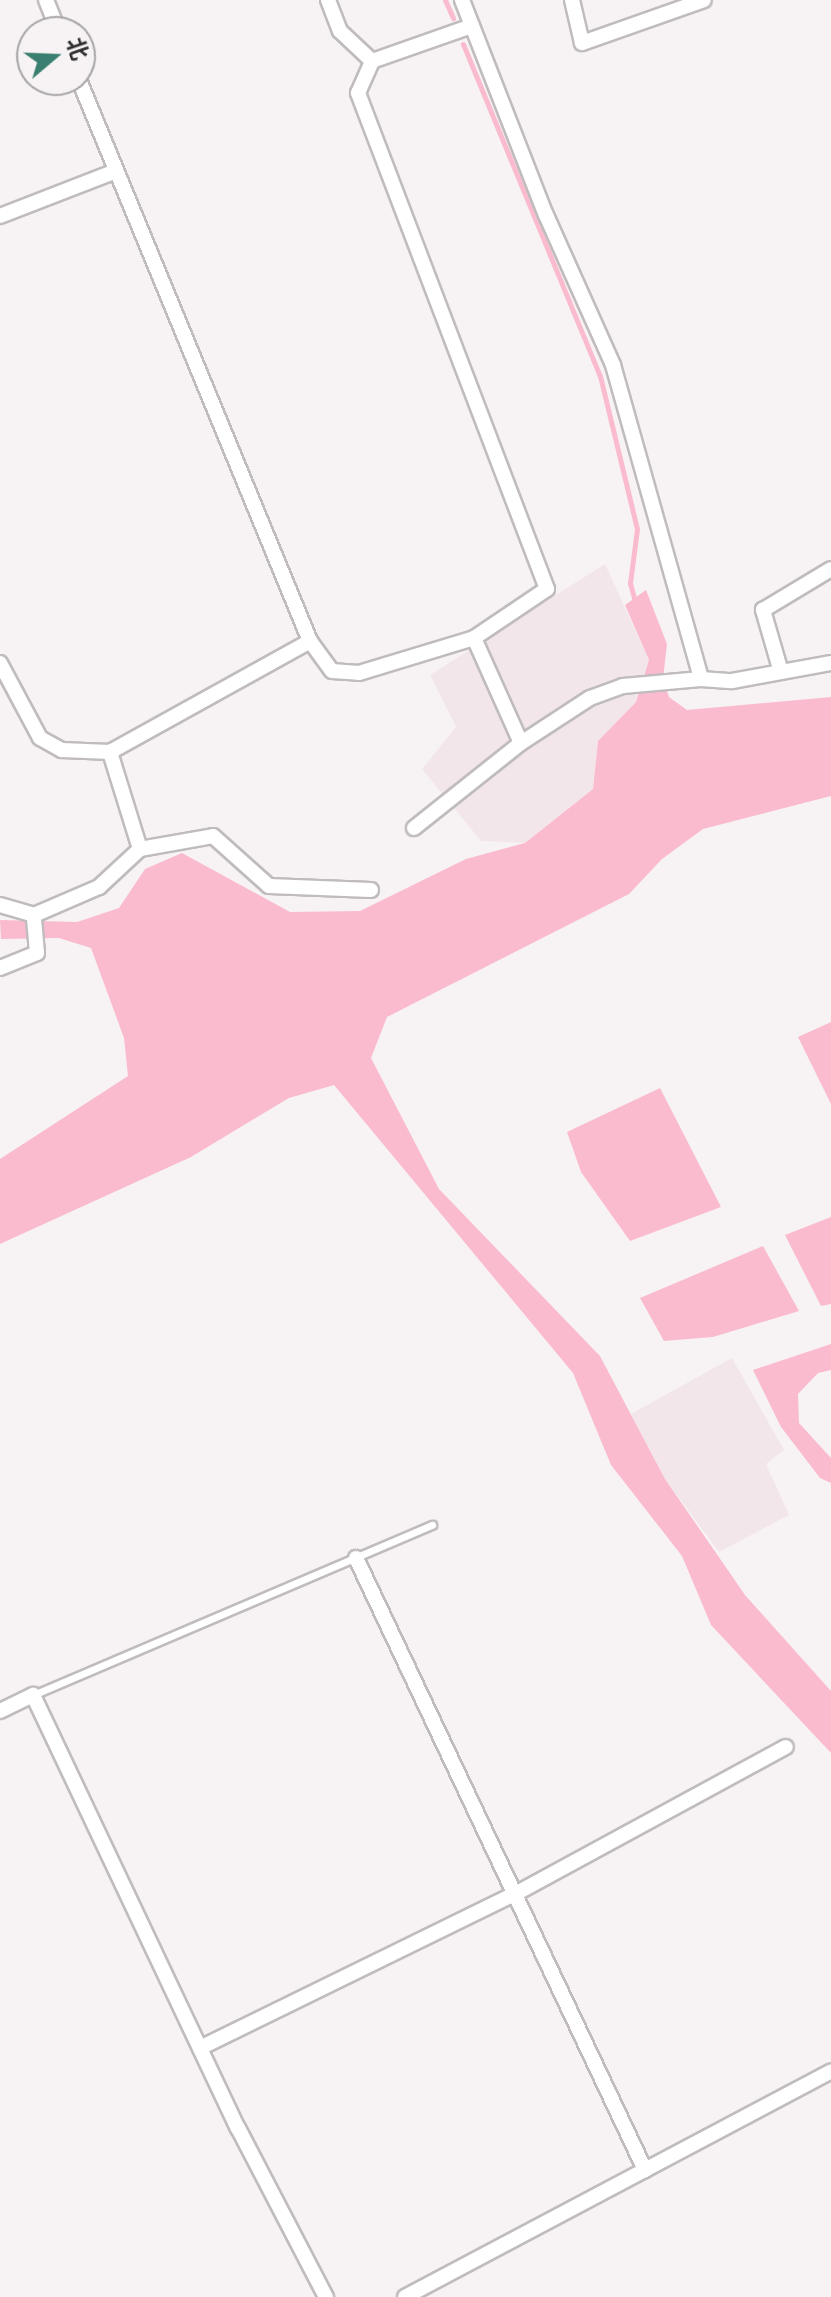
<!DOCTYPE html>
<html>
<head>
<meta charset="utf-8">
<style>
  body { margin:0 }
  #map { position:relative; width:831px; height:2297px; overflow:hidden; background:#f7f3f4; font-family:Cabin,"Noto Sans SC",sans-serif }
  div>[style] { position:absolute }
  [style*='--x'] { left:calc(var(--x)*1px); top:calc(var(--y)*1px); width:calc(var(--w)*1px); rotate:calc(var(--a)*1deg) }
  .built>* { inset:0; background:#f3e6ea }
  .water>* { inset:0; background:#fbbbcf }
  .stream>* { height:5px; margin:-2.5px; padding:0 2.5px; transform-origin:2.5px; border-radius:2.5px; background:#fbbbcf }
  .roads { filter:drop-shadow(2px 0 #c0bcbd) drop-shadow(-2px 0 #c0bcbd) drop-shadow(0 2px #c0bcbd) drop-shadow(0 -2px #c0bcbd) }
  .service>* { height:7px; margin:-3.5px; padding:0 3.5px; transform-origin:3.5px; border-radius:3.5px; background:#fff }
  .minor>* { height:14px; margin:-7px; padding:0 7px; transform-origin:7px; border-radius:7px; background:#fff }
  span { translate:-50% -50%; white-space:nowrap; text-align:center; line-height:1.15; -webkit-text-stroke:6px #f7f3f4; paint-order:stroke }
  .north { position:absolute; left:16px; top:16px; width:80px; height:80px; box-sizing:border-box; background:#f7f3f4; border:2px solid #a7a5a5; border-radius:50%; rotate:71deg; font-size:22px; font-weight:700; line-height:32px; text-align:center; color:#302f2f }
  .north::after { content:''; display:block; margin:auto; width:28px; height:36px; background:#3b7f71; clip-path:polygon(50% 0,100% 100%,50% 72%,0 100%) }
</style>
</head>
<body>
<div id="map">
  <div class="built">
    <div style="clip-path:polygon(605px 564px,649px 660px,636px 702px,598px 741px,593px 789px,525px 843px,481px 841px,422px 769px,456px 727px,430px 675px)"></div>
    <div style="clip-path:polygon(732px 1358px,784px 1450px,766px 1464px,789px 1515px,719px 1552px,665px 1479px,631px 1414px)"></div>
  </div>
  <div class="water">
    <div style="clip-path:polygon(646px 590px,667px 644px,663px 679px,669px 697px,687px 710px,831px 697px,831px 796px,703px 829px,662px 859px,629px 894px,387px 1017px,371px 1058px,439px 1189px,600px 1356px,665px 1479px,745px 1595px,831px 1691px,831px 1753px,711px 1625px,682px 1556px,611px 1465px,573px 1373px,334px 1085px,289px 1098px,191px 1157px,0 1244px,0 1159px,128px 1076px,124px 1038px,91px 948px,59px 938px,1px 939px,0 920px,77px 922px,119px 908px,145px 869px,182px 853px,290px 912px,360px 911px,466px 859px,525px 843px,593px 789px,598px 741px,636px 702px,649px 660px,625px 605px)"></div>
    <div style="clip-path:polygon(831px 1022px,831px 1104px,798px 1037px)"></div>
    <div style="clip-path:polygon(660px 1088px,721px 1207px,630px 1241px,581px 1172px,567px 1132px)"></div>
    <div style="clip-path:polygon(831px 1217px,831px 1304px,821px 1306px,785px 1235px)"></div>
    <div style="clip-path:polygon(763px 1246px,799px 1311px,713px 1337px,664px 1341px,640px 1298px)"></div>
    <div style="clip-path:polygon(831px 1344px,831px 1370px,818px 1373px,798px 1394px,799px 1423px,831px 1458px,831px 1483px,820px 1478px,781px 1427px,753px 1370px)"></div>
  </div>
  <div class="stream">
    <div style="--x:445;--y:0;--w:20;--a:66"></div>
    <div style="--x:463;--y:44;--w:359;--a:67.6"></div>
    <div style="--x:600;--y:376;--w:157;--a:76.4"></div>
    <div style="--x:637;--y:529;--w:54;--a:97.4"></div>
    <div style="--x:630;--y:583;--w:20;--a:75"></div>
  </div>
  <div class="roads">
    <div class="service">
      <div style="--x:33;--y:1695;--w:434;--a:-23.1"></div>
    </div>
    <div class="minor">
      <div style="--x:46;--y:0;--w:35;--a:68"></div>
      <div style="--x:328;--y:0;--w:33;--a:69"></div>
      <div style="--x:340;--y:31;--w:44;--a:43.2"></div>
      <div style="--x:462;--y:0;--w:231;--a:68.7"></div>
      <div style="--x:546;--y:215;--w:164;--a:65.9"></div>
      <div style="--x:613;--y:365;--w:326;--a:74.3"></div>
      <div style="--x:701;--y:679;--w:31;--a:4"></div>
      <div style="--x:732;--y:681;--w:101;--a:-10.3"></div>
      <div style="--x:572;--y:0;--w:44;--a:76.9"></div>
      <div style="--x:582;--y:43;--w:129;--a:-19.4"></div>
      <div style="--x:79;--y:80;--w:607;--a:67.62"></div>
      <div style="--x:310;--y:641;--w:37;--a:54"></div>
      <div style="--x:332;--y:671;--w:27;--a:4"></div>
      <div style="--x:359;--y:673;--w:120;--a:-16.9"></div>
      <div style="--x:474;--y:638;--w:88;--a:-33.9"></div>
      <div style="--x:547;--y:589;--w:531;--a:-110.86"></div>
      <div style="--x:358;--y:93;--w:35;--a:-66"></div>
      <div style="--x:372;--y:61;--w:106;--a:-19.3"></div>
      <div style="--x:0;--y:216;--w:124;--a:-21.2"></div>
      <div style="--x:474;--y:638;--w:115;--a:65.9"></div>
      <div style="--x:521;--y:743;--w:82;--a:-33.1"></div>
      <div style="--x:590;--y:698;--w:35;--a:-20"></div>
      <div style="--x:623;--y:686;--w:78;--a:-5.1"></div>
      <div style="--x:0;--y:663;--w:85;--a:61.9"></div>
      <div style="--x:40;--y:738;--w:25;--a:29"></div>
      <div style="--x:62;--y:750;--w:48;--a:2.4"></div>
      <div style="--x:781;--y:672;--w:65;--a:-106.2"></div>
      <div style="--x:763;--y:610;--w:79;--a:-31.1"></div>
      <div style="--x:414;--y:828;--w:137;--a:-38.5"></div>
      <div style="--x:140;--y:849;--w:74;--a:-10.1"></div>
      <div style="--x:213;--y:836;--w:75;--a:41.8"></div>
      <div style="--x:269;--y:886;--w:102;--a:2.2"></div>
      <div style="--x:0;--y:905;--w:35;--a:16"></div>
      <div style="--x:0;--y:968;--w:40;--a:-22"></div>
      <div style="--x:37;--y:953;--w:38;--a:-95"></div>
      <div style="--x:34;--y:915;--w:71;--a:-23.3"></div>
      <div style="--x:99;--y:887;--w:56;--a:-42.8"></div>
      <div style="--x:140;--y:849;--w:102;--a:-107.2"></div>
      <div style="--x:110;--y:752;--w:229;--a:-29"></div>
      <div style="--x:356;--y:1558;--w:677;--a:64.72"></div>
      <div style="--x:0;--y:1711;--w:37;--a:-26"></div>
      <div style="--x:33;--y:1695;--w:479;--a:64.7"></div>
      <div style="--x:238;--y:2128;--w:191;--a:62.5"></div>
      <div style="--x:200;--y:2048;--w:351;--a:-26.1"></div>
      <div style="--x:515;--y:1894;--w:308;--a:-28.5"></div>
      <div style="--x:405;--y:2297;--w:482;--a:-27.9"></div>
    </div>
  </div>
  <div class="north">北</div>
</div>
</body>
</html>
